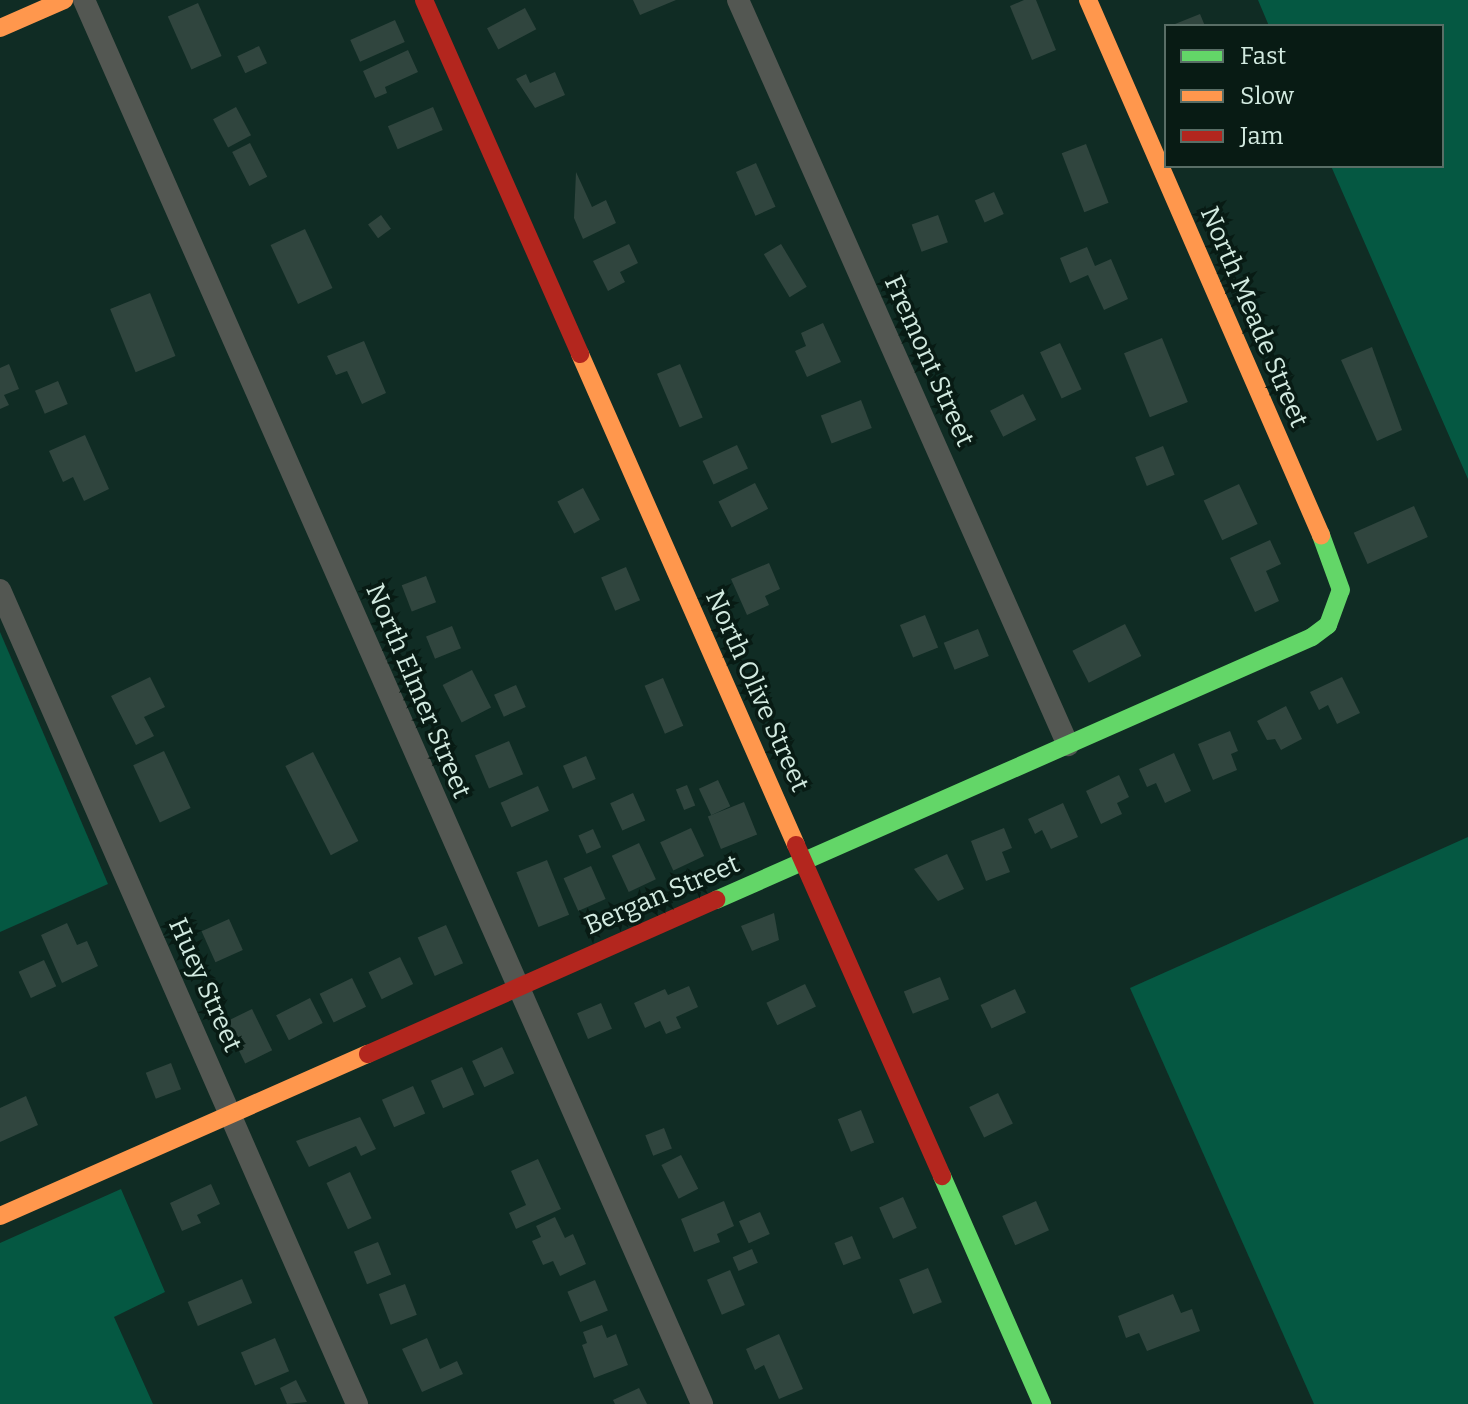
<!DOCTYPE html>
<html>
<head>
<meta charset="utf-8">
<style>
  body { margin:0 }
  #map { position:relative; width:1468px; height:1404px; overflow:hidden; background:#102c24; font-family:Bitter,serif }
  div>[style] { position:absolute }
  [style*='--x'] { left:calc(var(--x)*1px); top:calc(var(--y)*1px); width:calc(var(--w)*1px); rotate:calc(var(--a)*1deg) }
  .green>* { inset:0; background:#055842 }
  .building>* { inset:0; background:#30453e; transform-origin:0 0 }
  .street>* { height:22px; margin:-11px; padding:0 11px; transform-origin:11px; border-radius:11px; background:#535752 }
  .fast>* { height:18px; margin:-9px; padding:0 9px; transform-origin:9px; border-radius:9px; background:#63d668 }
  .slow>* { height:18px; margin:-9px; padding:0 9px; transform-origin:9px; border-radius:9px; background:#ff974d }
  .jam>* { height:18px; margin:-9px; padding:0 9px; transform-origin:9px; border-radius:9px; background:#b3261e }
  span { translate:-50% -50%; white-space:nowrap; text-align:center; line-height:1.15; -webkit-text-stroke:7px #081b14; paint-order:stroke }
  .street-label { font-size:26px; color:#d2eae0 }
  .legend { position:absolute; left:1164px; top:24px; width:280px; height:144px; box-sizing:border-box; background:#081b14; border:2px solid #596e66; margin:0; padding:10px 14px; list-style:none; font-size:24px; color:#d2eae0 }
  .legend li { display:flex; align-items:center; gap:16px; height:40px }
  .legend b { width:40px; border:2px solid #596e66 }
</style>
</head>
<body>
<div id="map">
  <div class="green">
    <div style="clip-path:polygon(1258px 0,1468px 0,1468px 479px,1331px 166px,1442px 166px,1442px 26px,1269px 26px)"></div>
    <div style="clip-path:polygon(0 632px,108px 884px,0 932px)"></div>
    <div style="clip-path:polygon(1468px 837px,1468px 1404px,1314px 1404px,1130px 988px)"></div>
    <div style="clip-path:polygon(121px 1189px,165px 1292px,114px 1317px,153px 1404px,0 1404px,0 1243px)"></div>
  </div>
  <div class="building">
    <div style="clip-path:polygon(633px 0,676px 0,640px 15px)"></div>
    <div style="clip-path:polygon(1024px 0,1036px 0,1056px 50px,1032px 60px,1010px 6px)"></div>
    <div style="left:198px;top:3px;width:58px;height:33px;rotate:66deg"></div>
    <div style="left:525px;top:8px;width:24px;height:43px;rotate:62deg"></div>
    <div style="clip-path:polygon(1200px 14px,1205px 26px,1170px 26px)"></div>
    <div style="left:395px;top:20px;width:24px;height:49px;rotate:66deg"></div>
    <div style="left:259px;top:46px;width:19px;height:24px;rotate:65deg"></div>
    <div style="clip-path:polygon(408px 50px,418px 72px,385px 87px,387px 93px,375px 98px,363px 71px)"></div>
    <div style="clip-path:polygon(555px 72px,565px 95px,535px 108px,516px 79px,526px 74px,530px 83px)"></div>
    <div style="left:236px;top:107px;width:32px;height:26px;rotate:62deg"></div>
    <div style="left:433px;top:107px;width:25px;height:49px;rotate:67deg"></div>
    <div style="left:250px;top:143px;width:38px;height:20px;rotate:63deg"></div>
    <div style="left:1086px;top:144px;width:63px;height:26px;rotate:69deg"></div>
    <div style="left:756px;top:163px;width:48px;height:22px;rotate:66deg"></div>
    <div style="clip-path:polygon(576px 172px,592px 207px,606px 200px,616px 223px,583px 239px,574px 218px)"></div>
    <div style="left:994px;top:192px;width:24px;height:21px;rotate:66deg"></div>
    <div style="left:381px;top:215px;width:17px;height:16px;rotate:54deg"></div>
    <div style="left:938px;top:215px;width:29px;height:28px;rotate:70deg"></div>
    <div style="left:305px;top:229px;width:65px;height:38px;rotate:65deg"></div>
    <div style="clip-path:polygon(629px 244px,638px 263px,620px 272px,625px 282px,608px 291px,593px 261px)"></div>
    <div style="left:781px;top:244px;width:50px;height:20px;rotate:59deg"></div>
    <div style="clip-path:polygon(1087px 247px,1095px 266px,1111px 259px,1128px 299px,1104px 310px,1088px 275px,1070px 283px,1060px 258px)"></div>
    <div style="left:150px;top:293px;width:68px;height:43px;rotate:68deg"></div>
    <div style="clip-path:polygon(823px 323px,841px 362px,807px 377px,795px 351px,806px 346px,801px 333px)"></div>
    <div style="left:1162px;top:338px;width:69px;height:41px;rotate:68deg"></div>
    <div style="clip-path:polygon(364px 341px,386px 393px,362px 404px,347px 371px,336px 375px,327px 356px)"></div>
    <div style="left:1060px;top:343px;width:51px;height:22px;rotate:65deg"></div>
    <div style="clip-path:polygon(1372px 347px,1402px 430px,1377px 441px,1341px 360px)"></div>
    <div style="clip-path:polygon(9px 364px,19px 389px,4px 395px,9px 405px,0 409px,0 368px)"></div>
    <div style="left:680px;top:364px;width:58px;height:25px;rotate:67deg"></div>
    <div style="left:58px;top:381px;width:25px;height:25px;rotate:67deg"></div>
    <div style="left:1023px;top:394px;width:29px;height:37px;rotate:63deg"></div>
    <div style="left:861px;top:400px;width:30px;height:43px;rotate:69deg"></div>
    <div style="clip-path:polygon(85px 435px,109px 489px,84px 501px,73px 477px,63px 482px,49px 451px)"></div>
    <div style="left:737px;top:445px;width:26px;height:38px;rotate:65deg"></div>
    <div style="left:1163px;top:446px;width:31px;height:30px;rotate:68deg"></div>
    <div style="left:755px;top:483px;width:29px;height:41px;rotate:63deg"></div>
    <div style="left:1239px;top:484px;width:44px;height:39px;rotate:65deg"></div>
    <div style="left:583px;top:488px;width:36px;height:29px;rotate:62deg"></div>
    <div style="left:1414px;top:506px;width:34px;height:66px;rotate:66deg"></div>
    <div style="clip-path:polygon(1270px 540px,1281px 564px,1266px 571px,1279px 601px,1255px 612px,1230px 558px)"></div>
    <div style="clip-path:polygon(769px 563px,780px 589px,765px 596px,769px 605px,747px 615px,731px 579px)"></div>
    <div style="left:626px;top:567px;width:36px;height:27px;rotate:67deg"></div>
    <div style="left:426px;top:576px;width:28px;height:26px;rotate:69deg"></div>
    <div style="left:925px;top:615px;width:35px;height:27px;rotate:68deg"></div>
    <div style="left:1125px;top:624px;width:36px;height:59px;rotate:63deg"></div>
    <div style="left:452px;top:626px;width:24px;height:28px;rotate:68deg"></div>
    <div style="left:978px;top:629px;width:29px;height:37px;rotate:68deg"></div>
    <div style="left:472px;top:670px;width:42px;height:33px;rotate:63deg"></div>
    <div style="clip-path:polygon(150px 677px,165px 707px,144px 717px,154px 736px,136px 745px,111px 696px)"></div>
    <div style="clip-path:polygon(1342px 677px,1360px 713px,1337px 724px,1328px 705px,1319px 710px,1310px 692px)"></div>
    <div style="left:663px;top:678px;width:52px;height:20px;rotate:67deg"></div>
    <div style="left:516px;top:685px;width:24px;height:24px;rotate:66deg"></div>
    <div style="clip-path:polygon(1286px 706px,1302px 739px,1281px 750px,1275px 739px,1267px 740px,1257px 721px)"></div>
    <div style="clip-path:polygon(1230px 731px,1238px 751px,1231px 754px,1237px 770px,1213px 780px,1198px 744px)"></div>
    <div style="left:509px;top:741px;width:36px;height:37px;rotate:67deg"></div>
    <div style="left:164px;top:751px;width:63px;height:34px;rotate:65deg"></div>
    <div style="left:313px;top:752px;width:100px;height:31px;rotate:63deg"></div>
    <div style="clip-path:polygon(1174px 753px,1191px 791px,1165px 803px,1156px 783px,1147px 787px,1139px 769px)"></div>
    <div style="left:586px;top:756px;width:25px;height:25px;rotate:67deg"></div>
    <div style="clip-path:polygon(1119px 775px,1129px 797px,1117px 803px,1122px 814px,1101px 824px,1086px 791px)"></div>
    <div style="left:718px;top:780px;width:29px;height:21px;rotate:65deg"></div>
    <div style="left:687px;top:785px;width:22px;height:12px;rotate:68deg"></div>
    <div style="left:538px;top:786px;width:27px;height:41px;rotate:66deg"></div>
    <div style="left:633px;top:793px;width:30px;height:25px;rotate:66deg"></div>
    <div style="left:744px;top:802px;width:35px;height:39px;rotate:68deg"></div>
    <div style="clip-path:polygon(1063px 803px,1078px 837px,1051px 849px,1042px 830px,1035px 834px,1028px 819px)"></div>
    <div style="left:691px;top:828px;width:31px;height:34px;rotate:65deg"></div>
    <div style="clip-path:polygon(1004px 828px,1012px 848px,1002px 852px,1010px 872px,986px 881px,971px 841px)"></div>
    <div style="left:593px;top:829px;width:20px;height:16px;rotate:66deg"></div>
    <div style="left:639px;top:843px;width:40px;height:30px;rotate:65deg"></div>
    <div style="clip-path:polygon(947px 854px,964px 889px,938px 901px,914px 869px)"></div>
    <div style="left:547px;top:860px;width:59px;height:33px;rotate:68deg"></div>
    <div style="left:591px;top:866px;width:36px;height:30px;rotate:66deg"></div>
    <div style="clip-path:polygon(774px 913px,779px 940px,752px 951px,741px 926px)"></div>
    <div style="left:229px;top:919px;width:34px;height:30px;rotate:66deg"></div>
    <div style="clip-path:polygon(67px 923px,77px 945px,87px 941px,98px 966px,62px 983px,41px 935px)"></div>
    <div style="left:446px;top:925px;width:42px;height:31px;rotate:66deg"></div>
    <div style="left:400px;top:957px;width:30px;height:35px;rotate:64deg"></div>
    <div style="left:44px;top:960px;width:29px;height:28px;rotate:65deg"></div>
    <div style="left:940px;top:977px;width:24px;height:39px;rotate:68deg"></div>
    <div style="left:352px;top:978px;width:32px;height:36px;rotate:64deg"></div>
    <div style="left:805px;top:984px;width:25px;height:43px;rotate:64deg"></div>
    <div style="clip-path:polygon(689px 986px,698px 1007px,676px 1017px,681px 1028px,666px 1034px,660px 1021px,645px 1028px,634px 1003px,665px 989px,668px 995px)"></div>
    <div style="left:1015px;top:989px;width:26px;height:38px;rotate:65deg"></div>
    <div style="left:310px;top:998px;width:28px;height:38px;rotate:63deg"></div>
    <div style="left:601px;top:1003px;width:28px;height:26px;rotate:67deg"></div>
    <div style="left:252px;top:1009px;width:46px;height:30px;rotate:64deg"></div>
    <div style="left:502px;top:1047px;width:29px;height:33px;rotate:65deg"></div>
    <div style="left:171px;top:1063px;width:28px;height:27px;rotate:69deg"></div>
    <div style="left:462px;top:1067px;width:30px;height:34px;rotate:66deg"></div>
    <div style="left:413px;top:1086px;width:30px;height:34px;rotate:66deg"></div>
    <div style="left:998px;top:1093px;width:34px;height:32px;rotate:64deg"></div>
    <div style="clip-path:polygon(26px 1096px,38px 1125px,0 1142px,0 1108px)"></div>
    <div style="left:861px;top:1110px;width:35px;height:25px;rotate:68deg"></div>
    <div style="clip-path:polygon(360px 1117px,376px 1149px,361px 1156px,356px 1146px,309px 1167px,296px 1141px)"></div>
    <div style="left:664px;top:1128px;width:22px;height:20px;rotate:69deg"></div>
    <div style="left:681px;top:1155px;width:38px;height:22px;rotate:63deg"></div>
    <div style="clip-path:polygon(538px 1159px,561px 1209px,516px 1229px,509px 1213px,526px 1205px,511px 1171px)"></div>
    <div style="left:350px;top:1172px;width:51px;height:26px;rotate:65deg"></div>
    <div style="clip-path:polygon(211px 1184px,220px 1204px,197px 1215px,201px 1223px,182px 1231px,170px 1203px)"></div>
    <div style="left:903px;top:1197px;width:34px;height:26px;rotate:66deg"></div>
    <div style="clip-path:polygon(724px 1201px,734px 1226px,717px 1234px,720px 1242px,694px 1252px,681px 1219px)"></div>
    <div style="left:1036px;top:1201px;width:32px;height:37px;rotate:66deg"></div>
    <div style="left:760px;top:1212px;width:24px;height:23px;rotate:66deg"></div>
    <div style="clip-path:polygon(555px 1217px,565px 1238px,573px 1234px,586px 1264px,560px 1276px,553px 1261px,543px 1265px,532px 1241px,541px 1237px,536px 1226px)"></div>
    <div style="left:852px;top:1236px;width:24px;height:19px;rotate:68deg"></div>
    <div style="left:378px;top:1242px;width:35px;height:26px;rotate:68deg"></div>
    <div style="left:752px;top:1249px;width:15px;height:21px;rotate:67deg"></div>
    <div style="left:928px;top:1268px;width:37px;height:31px;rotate:68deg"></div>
    <div style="left:730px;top:1270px;width:38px;height:25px;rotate:67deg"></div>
    <div style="left:242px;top:1279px;width:26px;height:59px;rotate:67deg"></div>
    <div style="left:595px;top:1280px;width:33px;height:30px;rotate:67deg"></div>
    <div style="left:405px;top:1284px;width:33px;height:28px;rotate:69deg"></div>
    <div style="clip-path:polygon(1173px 1294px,1181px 1313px,1192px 1309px,1200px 1331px,1147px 1351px,1139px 1333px,1126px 1338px,1118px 1316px)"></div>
    <div style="clip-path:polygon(602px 1325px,607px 1338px,616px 1334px,628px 1365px,594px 1378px,582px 1345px,587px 1343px,583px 1332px)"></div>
    <div style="clip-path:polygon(779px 1334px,803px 1389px,779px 1399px,764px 1365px,755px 1370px,746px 1349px)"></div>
    <div style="left:275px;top:1338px;width:36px;height:37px;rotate:67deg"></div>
    <div style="clip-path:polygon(427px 1338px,440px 1369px,457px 1361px,463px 1374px,422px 1392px,402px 1349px)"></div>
    <div style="clip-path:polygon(296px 1380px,307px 1402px,287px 1404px,280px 1388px)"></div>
    <div style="clip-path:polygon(639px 1388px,647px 1404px,615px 1404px,613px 1400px)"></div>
  </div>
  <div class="street">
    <div style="--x:84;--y:0;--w:1534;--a:66.24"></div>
    <div style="--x:738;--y:0;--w:815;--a:66.11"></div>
    <div style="--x:0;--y:590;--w:889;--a:66.32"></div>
  </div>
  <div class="fast">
    <div style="--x:716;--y:900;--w:651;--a:-23.81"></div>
    <div style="--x:1312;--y:637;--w:20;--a:-37"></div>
    <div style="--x:1328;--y:625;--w:37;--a:-70"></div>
    <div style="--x:1341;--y:590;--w:59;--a:-110"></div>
    <div style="--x:942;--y:1176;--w:249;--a:66.3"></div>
  </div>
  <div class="slow">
    <div style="--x:1088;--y:0;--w:584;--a:66.47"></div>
    <div style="--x:0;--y:28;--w:70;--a:-23.6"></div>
    <div style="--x:580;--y:354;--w:536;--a:66.25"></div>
    <div style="--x:0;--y:1216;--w:402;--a:-23.8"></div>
  </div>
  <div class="jam">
    <div style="--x:424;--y:0;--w:387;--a:66.2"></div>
    <div style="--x:796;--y:845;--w:362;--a:66.2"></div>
    <div style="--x:368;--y:1054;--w:381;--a:-23.9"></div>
  </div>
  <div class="street-label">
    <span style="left:1254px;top:317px;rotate:67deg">North Meade Street</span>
    <span style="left:929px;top:361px;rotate:66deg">Fremont Street</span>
    <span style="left:418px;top:691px;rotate:67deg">North Elmer Street</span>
    <span style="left:757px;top:691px;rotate:66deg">North Olive Street</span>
    <span style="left:662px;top:895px;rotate:-23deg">Bergan Street</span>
    <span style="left:205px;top:985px;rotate:66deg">Huey Street</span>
  </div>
  <ul class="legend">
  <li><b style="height:10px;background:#63d668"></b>Fast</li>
  <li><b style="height:10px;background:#ff974d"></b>Slow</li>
  <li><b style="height:10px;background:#b3261e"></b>Jam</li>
  </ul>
</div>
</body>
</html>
